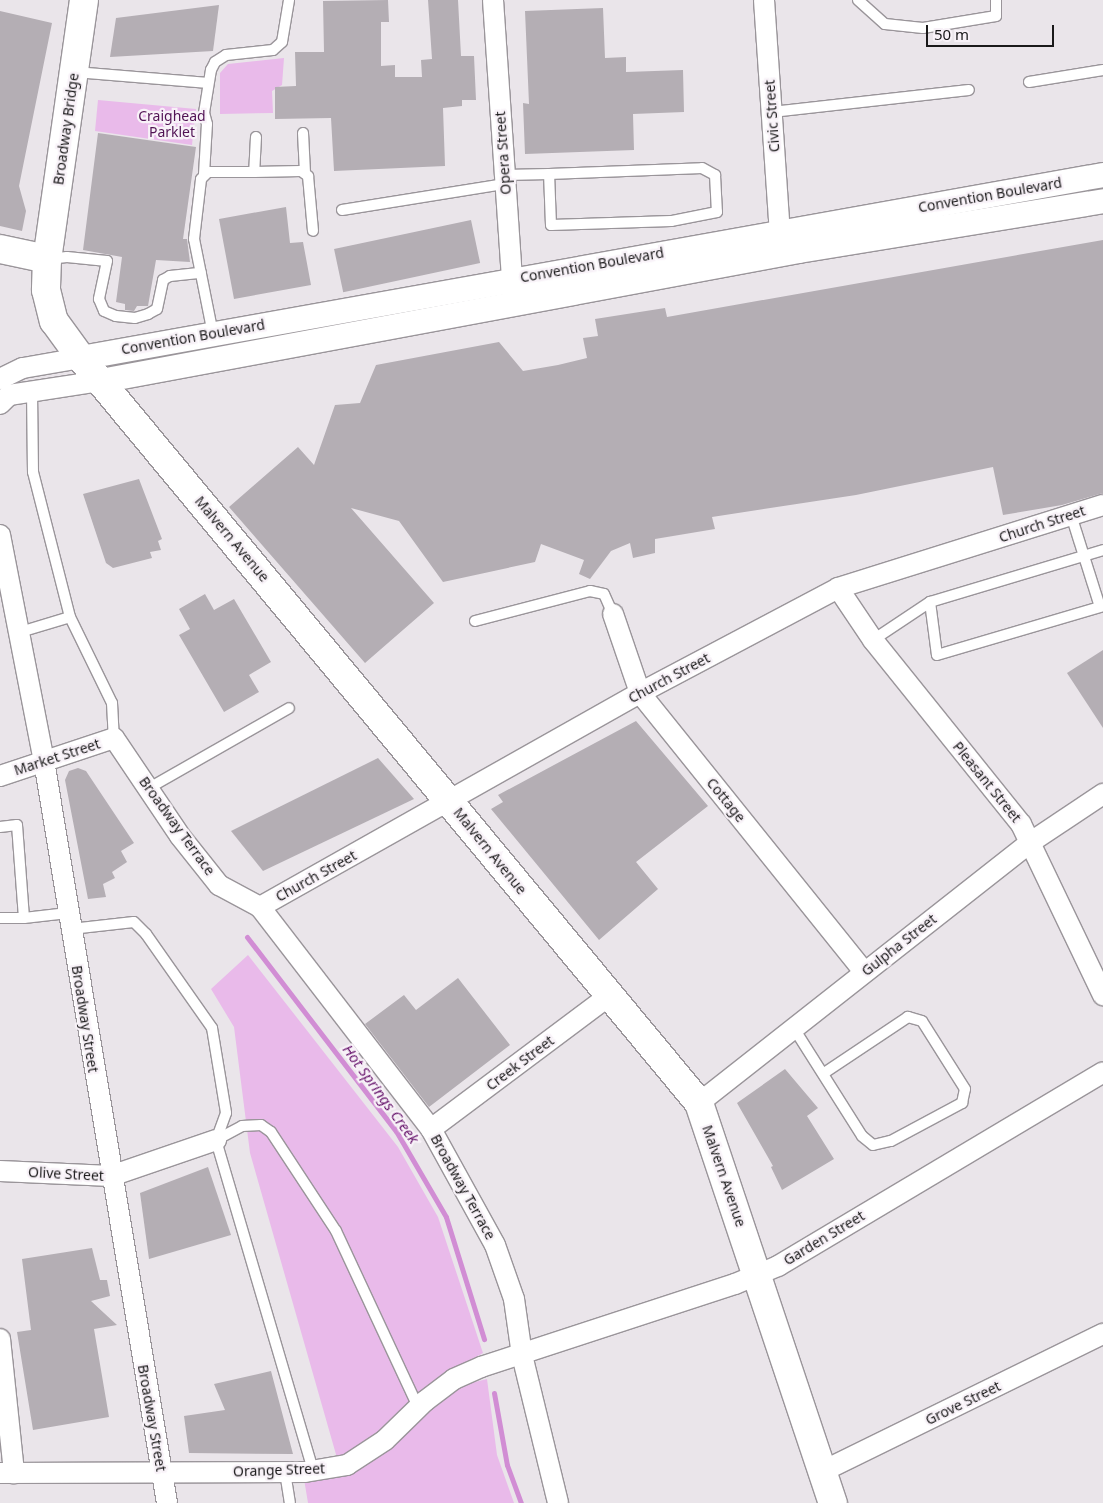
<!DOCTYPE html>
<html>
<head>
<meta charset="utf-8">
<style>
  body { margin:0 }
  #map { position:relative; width:1103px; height:1503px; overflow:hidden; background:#eae5ea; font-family:"Noto Sans",sans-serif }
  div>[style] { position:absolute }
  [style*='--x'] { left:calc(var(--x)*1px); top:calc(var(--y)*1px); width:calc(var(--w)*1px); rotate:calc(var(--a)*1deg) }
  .green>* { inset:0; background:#e9baea }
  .stream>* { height:5px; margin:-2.5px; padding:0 2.5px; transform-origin:2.5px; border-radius:2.5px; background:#d18dd4 }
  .building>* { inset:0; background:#b4aeb4; transform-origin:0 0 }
  .roads { filter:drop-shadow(1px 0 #9a959a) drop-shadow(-1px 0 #9a959a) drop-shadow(0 1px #9a959a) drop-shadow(0 -1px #9a959a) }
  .service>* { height:10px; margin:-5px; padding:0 5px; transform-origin:5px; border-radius:5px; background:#fff }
  .minor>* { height:20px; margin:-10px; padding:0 10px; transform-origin:10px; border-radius:10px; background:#fff }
  .tertiary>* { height:24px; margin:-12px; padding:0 12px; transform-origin:12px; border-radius:12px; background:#fff }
  .secondary>* { height:28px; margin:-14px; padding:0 14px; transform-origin:14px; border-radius:14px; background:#fff }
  span { translate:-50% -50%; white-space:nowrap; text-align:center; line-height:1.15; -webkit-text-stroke:4.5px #f8f2f8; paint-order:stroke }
  .park-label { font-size:14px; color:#511354 }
  .street-label { font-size:14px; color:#1a191a }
  .water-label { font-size:15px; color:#66136b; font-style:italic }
  .scale { position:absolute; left:926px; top:25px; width:128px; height:22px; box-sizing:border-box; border:2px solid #1a191a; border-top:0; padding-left:6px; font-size:15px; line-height:18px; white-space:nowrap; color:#1a191a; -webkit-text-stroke:4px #f8f2f8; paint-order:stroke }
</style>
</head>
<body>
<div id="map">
  <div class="green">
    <div style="clip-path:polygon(284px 58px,282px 85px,272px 91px,273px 113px,220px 114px,220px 73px,228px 64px)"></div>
    <div style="clip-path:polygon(98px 100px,196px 109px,192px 145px,95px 131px)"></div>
    <div style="clip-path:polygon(248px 955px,398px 1147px,438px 1217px,483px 1353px,440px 1377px,384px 1429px,349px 1454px,337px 1458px,250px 1153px,234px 1027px,211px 989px)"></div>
    <div style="clip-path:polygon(487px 1379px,497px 1455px,514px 1503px,308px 1503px,304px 1479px,350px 1474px,455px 1387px)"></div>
  </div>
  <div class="stream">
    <div style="--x:247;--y:937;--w:245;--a:52.5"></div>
    <div style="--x:396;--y:1131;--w:99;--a:59.8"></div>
    <div style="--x:446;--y:1217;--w:128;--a:72.7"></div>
    <div style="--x:494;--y:1393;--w:73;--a:79.8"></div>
    <div style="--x:507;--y:1465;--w:40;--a:69.8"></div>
  </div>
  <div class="building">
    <div style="clip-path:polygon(388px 0,389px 22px,381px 22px,381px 66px,395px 65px,395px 77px,422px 77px,421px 60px,432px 59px,428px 0,458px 0,461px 56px,474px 56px,476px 100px,462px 100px,462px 106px,443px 108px,445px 166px,334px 171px,331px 118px,275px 119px,275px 87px,296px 86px,295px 52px,324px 52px,323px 1px)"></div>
    <div style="clip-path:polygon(219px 5px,213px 51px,110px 57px,116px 18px)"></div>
    <div style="clip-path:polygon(603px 8px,605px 58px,626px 57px,626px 72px,683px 70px,684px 112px,633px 114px,634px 150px,525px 154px,523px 103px,529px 104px,525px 11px)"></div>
    <div style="clip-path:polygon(0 11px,52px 23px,19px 186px,26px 211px,22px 231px,0 226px)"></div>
    <div style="clip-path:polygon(98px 133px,196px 147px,183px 239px,187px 239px,190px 262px,156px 260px,148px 306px,137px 306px,134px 311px,125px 310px,125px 304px,116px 302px,122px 257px,83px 250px)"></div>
    <div style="clip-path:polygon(286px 207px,290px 243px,303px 242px,311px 285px,234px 299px,219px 219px)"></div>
    <div style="left:471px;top:220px;width:44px;height:140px;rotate:78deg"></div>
    <div style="clip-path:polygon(1103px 240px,1103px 493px,1062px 505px,1003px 515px,993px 467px,856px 495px,712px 517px,715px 529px,655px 539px,655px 553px,633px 558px,630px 543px,611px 551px,590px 579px,579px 574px,584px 560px,541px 544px,535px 562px,443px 582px,399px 521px,351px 508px,434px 603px,365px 663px,229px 507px,298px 447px,314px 465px,335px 405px,360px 403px,376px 365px,499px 342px,523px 371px,558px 365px,587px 358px,583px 338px,598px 336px,595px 319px,665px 308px,667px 317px)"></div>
    <div style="clip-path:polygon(139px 479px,162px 539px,158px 541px,161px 550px,150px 552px,152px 558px,113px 568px,106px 563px,83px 494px)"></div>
    <div style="clip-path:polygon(205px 594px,214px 610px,234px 599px,271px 662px,249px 675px,259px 692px,224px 712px,179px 635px,190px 629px,179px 609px)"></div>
    <div style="clip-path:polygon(1103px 650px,1103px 728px,1067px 673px)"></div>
    <div style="clip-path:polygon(636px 721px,708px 806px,636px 862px,658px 889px,599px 940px,491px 809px,503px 802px,498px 795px)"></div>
    <div style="clip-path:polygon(378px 758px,414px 799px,263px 871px,231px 831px)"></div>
    <div style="clip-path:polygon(78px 768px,86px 771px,134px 843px,121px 851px,127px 862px,112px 872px,115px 878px,103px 884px,106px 897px,88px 899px,65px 780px,69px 771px)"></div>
    <div style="clip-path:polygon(458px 978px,510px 1045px,429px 1107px,365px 1024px,404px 995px,416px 1010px)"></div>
    <div style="clip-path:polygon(785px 1069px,818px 1108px,807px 1116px,834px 1159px,782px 1190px,771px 1167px,773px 1166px,737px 1103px)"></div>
    <div style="clip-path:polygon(208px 1167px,231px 1235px,149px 1259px,140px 1193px)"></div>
    <div style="clip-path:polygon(92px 1248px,100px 1280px,107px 1280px,110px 1296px,91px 1301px,117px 1325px,94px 1329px,109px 1417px,33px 1430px,17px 1332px,31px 1330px,22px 1259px)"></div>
    <div style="clip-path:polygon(271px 1371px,293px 1454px,189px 1453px,184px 1416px,225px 1410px,214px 1384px)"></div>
  </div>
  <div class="roads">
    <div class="service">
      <div style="--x:858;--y:0;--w:36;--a:42"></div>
      <div style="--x:885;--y:24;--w:38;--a:6"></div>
      <div style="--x:923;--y:28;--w:74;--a:-9.3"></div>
      <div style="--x:996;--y:16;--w:16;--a:-90"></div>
      <div style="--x:74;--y:72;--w:133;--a:4.7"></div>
      <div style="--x:1029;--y:82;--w:75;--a:-9.2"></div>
      <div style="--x:772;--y:112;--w:198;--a:-6.4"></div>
      <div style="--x:303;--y:133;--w:40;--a:87.1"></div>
      <div style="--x:256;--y:137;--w:35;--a:93"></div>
      <div style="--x:254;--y:172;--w:47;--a:-1.2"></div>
      <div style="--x:301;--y:171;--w:9;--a:36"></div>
      <div style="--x:308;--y:176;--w:55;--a:84.8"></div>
      <div style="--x:204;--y:174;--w:50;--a:-86.6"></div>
      <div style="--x:207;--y:124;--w:11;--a:-105"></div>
      <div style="--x:204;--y:113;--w:44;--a:-80.8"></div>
      <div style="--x:211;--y:70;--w:9;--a:-63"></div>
      <div style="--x:215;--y:62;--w:13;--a:-32"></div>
      <div style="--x:226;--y:55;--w:47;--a:-6.1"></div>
      <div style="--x:273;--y:50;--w:12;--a:-42"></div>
      <div style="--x:282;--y:42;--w:43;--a:-80.5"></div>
      <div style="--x:505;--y:175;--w:44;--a:-1.3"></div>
      <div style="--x:549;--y:174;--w:153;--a:-2.2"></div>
      <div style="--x:702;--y:168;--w:15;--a:28"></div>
      <div style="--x:715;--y:175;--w:37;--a:87"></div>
      <div style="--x:717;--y:212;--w:47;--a:168.9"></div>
      <div style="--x:671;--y:221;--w:120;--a:178.1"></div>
      <div style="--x:551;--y:225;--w:51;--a:-92.2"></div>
      <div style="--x:342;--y:210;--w:165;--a:-9.1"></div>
      <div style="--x:48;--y:259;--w:19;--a:-6"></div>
      <div style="--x:67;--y:257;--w:40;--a:5.7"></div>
      <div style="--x:107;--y:261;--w:39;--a:102"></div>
      <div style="--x:99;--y:299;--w:13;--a:67"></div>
      <div style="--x:104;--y:311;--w:13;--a:23"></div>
      <div style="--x:116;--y:316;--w:19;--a:6"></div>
      <div style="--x:135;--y:318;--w:14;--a:-17"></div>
      <div style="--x:148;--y:314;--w:10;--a:-29"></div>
      <div style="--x:157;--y:309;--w:30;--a:-78"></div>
      <div style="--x:163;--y:280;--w:8;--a:-30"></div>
      <div style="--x:170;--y:276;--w:31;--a:-6"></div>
      <div style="--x:213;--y:334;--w:97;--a:-101.3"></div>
      <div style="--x:194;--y:239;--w:60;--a:-83.3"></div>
      <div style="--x:201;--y:179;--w:10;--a:-45"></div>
      <div style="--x:208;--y:172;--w:46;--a:0"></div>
      <div style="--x:32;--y:391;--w:81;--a:89.3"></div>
      <div style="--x:33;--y:472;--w:150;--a:75.7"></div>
      <div style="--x:1071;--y:515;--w:96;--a:72.5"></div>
      <div style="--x:930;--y:602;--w:53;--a:82.5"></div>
      <div style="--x:937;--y:655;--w:173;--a:-16.4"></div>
      <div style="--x:475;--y:621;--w:119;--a:-14.6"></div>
      <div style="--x:590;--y:591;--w:14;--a:12"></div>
      <div style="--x:604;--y:594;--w:22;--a:66"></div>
      <div style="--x:17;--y:633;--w:55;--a:-16.8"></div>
      <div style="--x:70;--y:617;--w:96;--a:64"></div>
      <div style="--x:112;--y:703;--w:35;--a:87"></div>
      <div style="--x:873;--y:640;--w:69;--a:-33.7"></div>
      <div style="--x:930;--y:602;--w:181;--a:-16.7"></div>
      <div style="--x:149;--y:788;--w:161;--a:-29.7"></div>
      <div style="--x:0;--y:827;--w:17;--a:-7"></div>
      <div style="--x:17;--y:825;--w:93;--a:85.7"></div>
      <div style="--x:24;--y:918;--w:44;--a:-6.5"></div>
      <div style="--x:0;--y:918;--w:24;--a:0"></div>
      <div style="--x:71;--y:929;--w:63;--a:-6.3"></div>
      <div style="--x:134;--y:922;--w:17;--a:45"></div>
      <div style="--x:146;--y:934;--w:115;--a:54.9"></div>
      <div style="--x:212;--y:1028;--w:86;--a:80.6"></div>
      <div style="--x:226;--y:1113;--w:29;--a:110"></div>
      <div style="--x:795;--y:1030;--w:125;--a:57.7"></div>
      <div style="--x:862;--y:1136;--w:14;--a:39"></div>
      <div style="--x:873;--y:1145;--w:18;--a:-13"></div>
      <div style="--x:891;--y:1141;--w:81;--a:-28.2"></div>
      <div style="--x:962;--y:1103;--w:14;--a:-78"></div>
      <div style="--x:965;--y:1089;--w:80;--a:-122.3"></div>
      <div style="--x:922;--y:1021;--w:15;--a:-164"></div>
      <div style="--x:908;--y:1017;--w:101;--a:146.3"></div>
      <div style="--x:313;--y:1470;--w:344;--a:-106.4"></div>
      <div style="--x:216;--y:1140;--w:30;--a:-28"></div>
      <div style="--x:242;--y:1126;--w:19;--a:-3"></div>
      <div style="--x:261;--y:1125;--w:12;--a:35"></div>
      <div style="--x:271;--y:1132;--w:118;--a:56.7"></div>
      <div style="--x:336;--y:1231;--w:194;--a:65"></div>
      <div style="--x:285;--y:1472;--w:31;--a:81"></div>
    </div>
    <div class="minor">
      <div style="--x:493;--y:0;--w:296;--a:86.1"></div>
      <div style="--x:764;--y:0;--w:233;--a:86.1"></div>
      <div style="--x:0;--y:379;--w:25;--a:-26"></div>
      <div style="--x:23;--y:368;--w:59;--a:-9.8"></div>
      <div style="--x:0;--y:404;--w:13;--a:-45"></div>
      <div style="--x:9;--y:395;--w:93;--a:-8.7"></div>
      <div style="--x:0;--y:535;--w:230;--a:79"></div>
      <div style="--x:44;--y:761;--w:752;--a:80.59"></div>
      <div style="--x:838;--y:588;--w:63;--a:56.1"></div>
      <div style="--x:873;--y:640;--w:236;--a:51.2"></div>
      <div style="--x:1021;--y:824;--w:190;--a:64.4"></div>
      <div style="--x:613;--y:614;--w:83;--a:71.1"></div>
      <div style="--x:640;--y:693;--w:358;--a:51.2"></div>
      <div style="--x:0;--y:776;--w:120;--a:-18.4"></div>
      <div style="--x:114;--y:738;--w:118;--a:56"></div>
      <div style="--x:180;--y:836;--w:63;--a:51.5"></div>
      <div style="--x:219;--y:885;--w:47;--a:28.2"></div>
      <div style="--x:260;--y:907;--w:280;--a:52.4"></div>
      <div style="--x:431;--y:1129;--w:132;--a:61.1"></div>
      <div style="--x:495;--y:1245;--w:57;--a:70.6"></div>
      <div style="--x:514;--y:1299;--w:57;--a:81.9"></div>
      <div style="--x:522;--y:1355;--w:152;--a:76.3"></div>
      <div style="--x:260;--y:907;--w:436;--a:-29.4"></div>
      <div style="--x:640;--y:693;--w:224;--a:-27.9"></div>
      <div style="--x:838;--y:588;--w:278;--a:-17.4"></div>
      <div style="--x:699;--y:1103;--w:422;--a:-38.2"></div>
      <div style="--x:1031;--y:842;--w:87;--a:-33.7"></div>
      <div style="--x:431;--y:1129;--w:222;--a:-36.8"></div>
      <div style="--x:0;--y:1171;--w:111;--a:2.6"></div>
      <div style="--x:111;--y:1176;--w:111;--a:-18.9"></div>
      <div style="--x:0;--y:1339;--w:135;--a:84"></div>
      <div style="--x:823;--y:1471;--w:312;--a:-26.1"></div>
      <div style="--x:0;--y:1473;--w:305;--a:-0.2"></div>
      <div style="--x:305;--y:1472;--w:43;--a:-9.5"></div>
      <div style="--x:347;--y:1465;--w:45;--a:-33.3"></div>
      <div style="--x:385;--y:1440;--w:56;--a:-44.3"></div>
      <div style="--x:425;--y:1401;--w:36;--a:-37"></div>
      <div style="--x:454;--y:1379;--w:30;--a:-24"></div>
      <div style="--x:481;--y:1367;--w:267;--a:-18.1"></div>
      <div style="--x:735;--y:1284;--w:47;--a:-22.7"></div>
      <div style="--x:778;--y:1266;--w:378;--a:-30.8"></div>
    </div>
    <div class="tertiary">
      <div style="--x:81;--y:358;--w:1038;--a:-10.15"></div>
      <div style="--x:101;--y:381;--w:710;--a:-10.55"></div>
      <div style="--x:799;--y:251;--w:308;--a:-9.3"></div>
    </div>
    <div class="secondary">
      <div style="--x:84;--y:0;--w:262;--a:98.1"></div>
      <div style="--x:47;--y:259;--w:31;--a:92"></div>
      <div style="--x:46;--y:290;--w:32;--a:76"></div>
      <div style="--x:54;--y:321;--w:46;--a:53.9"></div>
      <div style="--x:81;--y:358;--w:968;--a:50.32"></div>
      <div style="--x:699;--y:1103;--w:422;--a:71.5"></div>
      <div style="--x:0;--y:249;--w:48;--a:12"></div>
    </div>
  </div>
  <div class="park-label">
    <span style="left:172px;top:124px">Craighead<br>Parklet</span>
  </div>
  <div class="street-label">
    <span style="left:772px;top:116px;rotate:-94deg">Civic Street</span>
    <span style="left:66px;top:129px;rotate:-82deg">Broadway Bridge</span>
    <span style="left:503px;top:153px;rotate:-94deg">Opera Street</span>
    <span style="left:990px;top:195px;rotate:-10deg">Convention Boulevard</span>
    <span style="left:592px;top:265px;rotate:-10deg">Convention Boulevard</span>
    <span style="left:193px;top:337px;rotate:-10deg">Convention Boulevard</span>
    <span style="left:1042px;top:524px;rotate:-18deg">Church Street</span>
    <span style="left:232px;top:539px;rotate:50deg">Malvern Avenue</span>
    <span style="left:669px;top:678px;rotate:-28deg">Church Street</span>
    <span style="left:57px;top:757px;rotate:-18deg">Market Street</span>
    <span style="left:987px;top:782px;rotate:51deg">Pleasant Street</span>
    <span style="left:726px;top:800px;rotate:51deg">Cottage</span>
    <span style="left:177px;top:826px;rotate:54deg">Broadway Terrace</span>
    <span style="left:490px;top:851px;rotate:51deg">Malvern Avenue</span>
    <span style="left:316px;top:876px;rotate:-29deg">Church Street</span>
    <span style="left:899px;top:945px;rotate:-38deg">Gulpha Street</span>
    <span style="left:85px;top:1019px;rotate:81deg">Broadway Street</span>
    <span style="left:520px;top:1063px;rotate:-37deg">Creek Street</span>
    <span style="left:66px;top:1174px;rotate:3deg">Olive Street</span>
    <span style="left:724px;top:1176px;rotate:71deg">Malvern Avenue</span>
    <span style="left:463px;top:1187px;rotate:61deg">Broadway Terrace</span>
    <span style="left:824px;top:1238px;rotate:-31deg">Garden Street</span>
    <span style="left:963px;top:1403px;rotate:-26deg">Grove Street</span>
    <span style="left:152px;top:1418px;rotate:80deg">Broadway Street</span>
    <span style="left:279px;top:1470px;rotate:-2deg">Orange Street</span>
  </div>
  <div class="water-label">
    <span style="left:381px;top:1094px;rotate:54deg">Hot Springs Creek</span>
  </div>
  <div class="scale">50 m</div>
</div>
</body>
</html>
